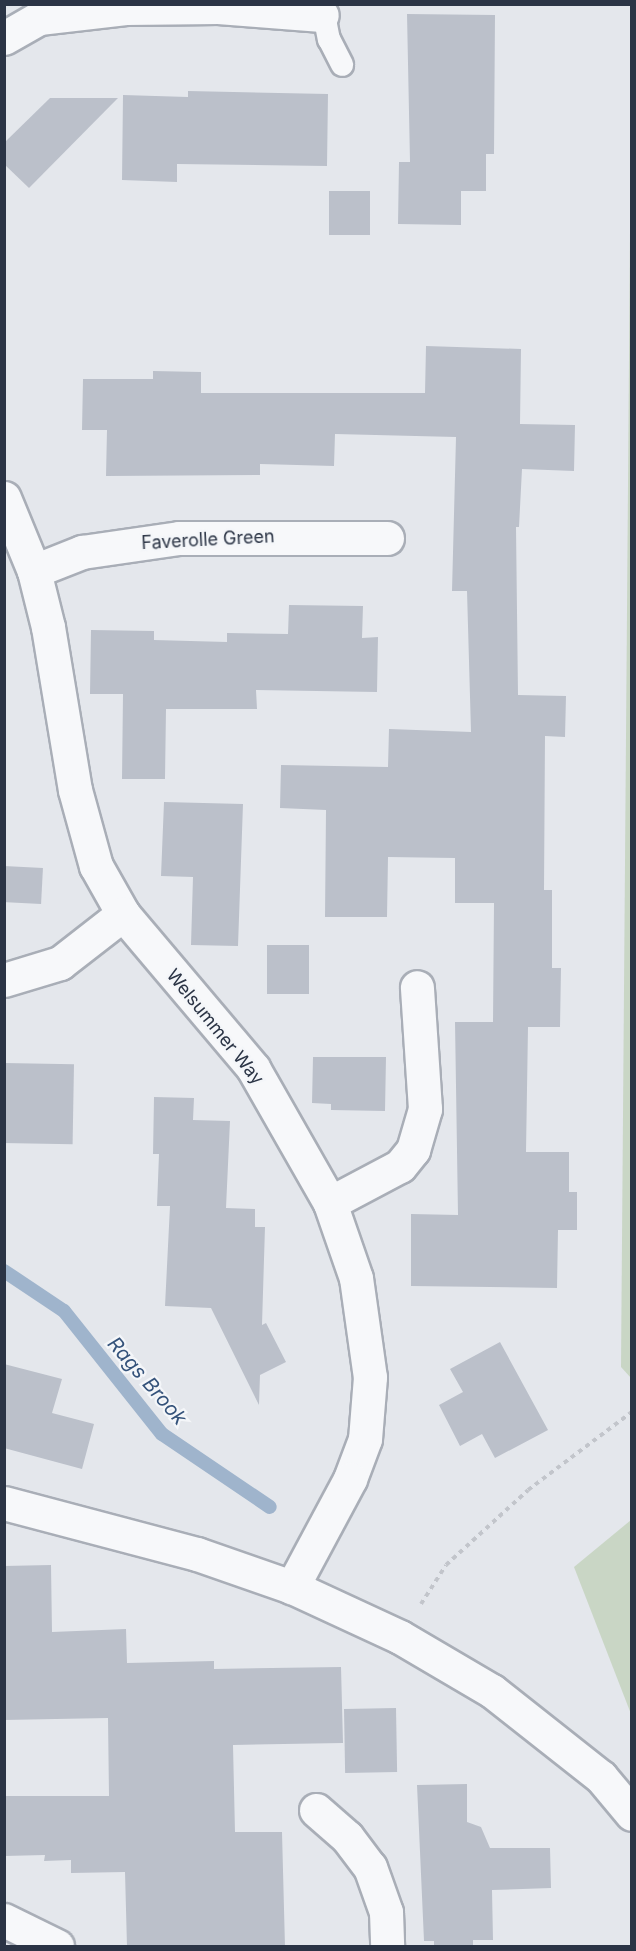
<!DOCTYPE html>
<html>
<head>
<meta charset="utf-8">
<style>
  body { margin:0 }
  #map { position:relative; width:636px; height:1951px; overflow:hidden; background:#e4e7ec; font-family:Inter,sans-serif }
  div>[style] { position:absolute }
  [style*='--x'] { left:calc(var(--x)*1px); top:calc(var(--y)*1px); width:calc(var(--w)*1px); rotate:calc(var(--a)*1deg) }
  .green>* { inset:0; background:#c9d6c5 }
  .stream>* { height:14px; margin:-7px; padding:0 7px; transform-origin:7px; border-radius:7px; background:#9fb4cc }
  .building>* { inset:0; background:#bbc0ca; transform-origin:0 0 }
  .path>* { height:4px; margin-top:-2px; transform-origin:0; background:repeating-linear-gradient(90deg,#c2c5cb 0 4.5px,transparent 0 9px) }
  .roads { filter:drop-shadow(2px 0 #a9aeb7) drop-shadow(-2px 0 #a9aeb7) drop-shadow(0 2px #a9aeb7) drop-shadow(0 -2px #a9aeb7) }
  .service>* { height:22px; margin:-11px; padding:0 11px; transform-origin:11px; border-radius:11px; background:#f7f8fa }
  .minor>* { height:33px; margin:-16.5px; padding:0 16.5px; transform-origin:16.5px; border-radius:16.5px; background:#f7f8fa }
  span { translate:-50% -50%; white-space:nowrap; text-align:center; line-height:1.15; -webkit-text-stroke:4.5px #f4f6f9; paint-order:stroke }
  .street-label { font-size:18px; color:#2b3445 }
  .water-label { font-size:20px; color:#34527a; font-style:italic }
  .frame { position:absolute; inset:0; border:6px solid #2b3445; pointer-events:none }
</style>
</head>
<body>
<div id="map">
  <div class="green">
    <div style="clip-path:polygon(631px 106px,632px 1378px,631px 1378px,621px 1367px)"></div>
    <div style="clip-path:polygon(631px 1520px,631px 1714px,574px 1567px)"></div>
  </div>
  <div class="stream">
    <div style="--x:4;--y:1271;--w:72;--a:33.7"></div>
    <div style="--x:64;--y:1311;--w:157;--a:51.5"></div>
    <div style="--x:162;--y:1434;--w:130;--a:34.1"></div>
  </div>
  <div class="building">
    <div style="clip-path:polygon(407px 14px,495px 15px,494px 154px,486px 154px,486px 191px,461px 191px,461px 225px,398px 224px,399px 162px,410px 162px)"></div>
    <div style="clip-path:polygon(188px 91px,328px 94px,327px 166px,177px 164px,177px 182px,122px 180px,123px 95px,188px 97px)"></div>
    <div style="clip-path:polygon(50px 98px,118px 98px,29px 188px,4px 164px,4px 143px)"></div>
    <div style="left:329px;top:191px;width:41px;height:44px"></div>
    <div style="clip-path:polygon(426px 346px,521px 349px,520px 424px,575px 425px,574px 471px,522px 469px,519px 527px,516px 527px,518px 695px,566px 696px,565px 737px,545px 736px,544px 890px,552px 890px,552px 968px,561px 968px,560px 1027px,528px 1027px,526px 1152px,569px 1152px,569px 1192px,577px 1192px,577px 1230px,558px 1230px,557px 1288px,411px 1286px,411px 1214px,458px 1215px,455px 1022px,493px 1022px,494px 903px,455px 903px,455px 858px,388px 857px,387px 917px,325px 917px,326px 810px,280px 808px,281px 765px,388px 767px,389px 729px,471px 732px,467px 591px,452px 591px,456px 437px,335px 434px,334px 466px,260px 464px,260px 475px,106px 476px,107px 430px,82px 430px,83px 379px,153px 379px,153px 371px,201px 372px,201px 393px,425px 393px)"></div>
    <div style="clip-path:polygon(289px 605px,363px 606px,362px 638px,378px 637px,377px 692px,256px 690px,257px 709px,166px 709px,165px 779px,122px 779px,123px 694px,90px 694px,91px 630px,154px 631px,154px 640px,227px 642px,227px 633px,288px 634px)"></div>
    <div style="clip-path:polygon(164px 802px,243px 804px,238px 946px,191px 945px,193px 877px,161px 876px)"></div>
    <div style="left:4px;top:866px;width:39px;height:36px;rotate:3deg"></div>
    <div style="left:267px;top:945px;width:42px;height:49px"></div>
    <div style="clip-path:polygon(313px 1057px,386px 1057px,385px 1111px,331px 1110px,331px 1104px,312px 1103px)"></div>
    <div style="left:4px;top:1063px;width:70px;height:80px;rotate:1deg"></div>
    <div style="clip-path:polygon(154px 1097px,194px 1098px,193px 1120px,230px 1121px,226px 1208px,255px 1209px,255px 1227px,265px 1227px,262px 1325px,266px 1323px,286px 1362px,260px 1375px,259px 1405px,211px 1308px,165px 1306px,170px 1206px,157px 1206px,159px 1154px,153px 1154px)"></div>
    <div style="clip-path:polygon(500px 1342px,548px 1430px,495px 1458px,482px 1434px,460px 1446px,439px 1405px,463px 1392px,450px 1369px)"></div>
    <div style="clip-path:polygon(4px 1364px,62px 1379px,52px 1413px,94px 1424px,82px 1469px,4px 1448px)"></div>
    <div style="clip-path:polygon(51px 1565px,52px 1632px,126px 1629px,127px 1663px,214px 1661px,214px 1669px,341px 1667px,343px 1743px,233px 1745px,235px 1832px,282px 1832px,285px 1947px,127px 1947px,125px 1872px,71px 1873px,71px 1860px,44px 1861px,45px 1855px,4px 1856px,4px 1796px,109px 1796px,108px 1718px,4px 1720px,4px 1566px)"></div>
    <div style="left:396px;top:1708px;width:64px;height:52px;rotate:89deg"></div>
    <div style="clip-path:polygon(467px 1784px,467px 1822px,481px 1827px,490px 1848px,550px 1848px,551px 1888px,492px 1890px,493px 1940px,473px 1940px,473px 1947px,434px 1947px,434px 1941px,424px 1941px,417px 1785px)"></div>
  </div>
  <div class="path">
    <div style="--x:421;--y:1604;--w:46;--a:-57.3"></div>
    <div style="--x:446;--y:1565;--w:111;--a:-42.4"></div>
    <div style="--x:528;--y:1490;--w:130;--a:-36.9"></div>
  </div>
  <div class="roads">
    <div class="service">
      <div style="--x:322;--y:4;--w:36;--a:79"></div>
      <div style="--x:329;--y:39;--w:29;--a:63"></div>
    </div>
    <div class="minor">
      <div style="--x:4;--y:38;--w:40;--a:-29.7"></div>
      <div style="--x:39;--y:18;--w:87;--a:-6.6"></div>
      <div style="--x:125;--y:8;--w:93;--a:-0.6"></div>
      <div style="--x:218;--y:7;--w:104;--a:4.4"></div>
      <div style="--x:4;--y:498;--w:79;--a:67.7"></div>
      <div style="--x:34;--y:571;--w:58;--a:76"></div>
      <div style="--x:48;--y:627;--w:165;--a:80.6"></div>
      <div style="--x:75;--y:790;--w:79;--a:74.6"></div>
      <div style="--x:96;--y:866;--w:55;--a:60.6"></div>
      <div style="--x:123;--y:914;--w:202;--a:49.8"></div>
      <div style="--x:253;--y:1068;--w:155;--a:60.3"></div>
      <div style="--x:330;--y:1203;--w:79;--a:70.9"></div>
      <div style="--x:356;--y:1278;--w:100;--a:82"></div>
      <div style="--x:370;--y:1377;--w:62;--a:94.6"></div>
      <div style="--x:365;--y:1439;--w:43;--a:110.6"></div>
      <div style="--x:350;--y:1479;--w:123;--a:118.2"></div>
      <div style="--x:34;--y:571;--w:52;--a:-21.6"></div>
      <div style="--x:82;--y:552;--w:98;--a:-8.2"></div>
      <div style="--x:179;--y:538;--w:208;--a:0"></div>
      <div style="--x:4;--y:980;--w:59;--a:-16.9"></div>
      <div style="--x:60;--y:963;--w:80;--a:-37.9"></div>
      <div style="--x:330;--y:1203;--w:79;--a:-27.9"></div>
      <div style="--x:400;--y:1166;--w:21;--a:-51"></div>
      <div style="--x:413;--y:1150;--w:43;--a:-73.7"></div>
      <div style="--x:425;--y:1109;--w:122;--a:-93.8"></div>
      <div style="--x:4;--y:1503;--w:200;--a:14.8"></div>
      <div style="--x:197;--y:1554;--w:101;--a:19.2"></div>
      <div style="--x:292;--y:1587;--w:119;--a:24.8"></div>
      <div style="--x:400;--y:1637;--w:107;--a:30.4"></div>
      <div style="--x:492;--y:1691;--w:139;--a:38.3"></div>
      <div style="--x:601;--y:1777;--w:48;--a:50"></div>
      <div style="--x:316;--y:1810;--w:41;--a:41.1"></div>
      <div style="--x:347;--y:1837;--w:38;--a:53"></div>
      <div style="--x:370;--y:1867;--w:48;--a:70.4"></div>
      <div style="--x:386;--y:1912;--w:34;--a:88"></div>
      <div style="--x:4;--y:1920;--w:59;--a:26.1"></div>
    </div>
  </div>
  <div class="street-label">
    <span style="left:208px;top:540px;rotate:-3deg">Faverolle Green</span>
    <span style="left:215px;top:1027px;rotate:51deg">Welsummer Way</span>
  </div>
  <div class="water-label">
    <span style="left:147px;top:1381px;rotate:49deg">Rags Brook</span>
  </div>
  <div class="frame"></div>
</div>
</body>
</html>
